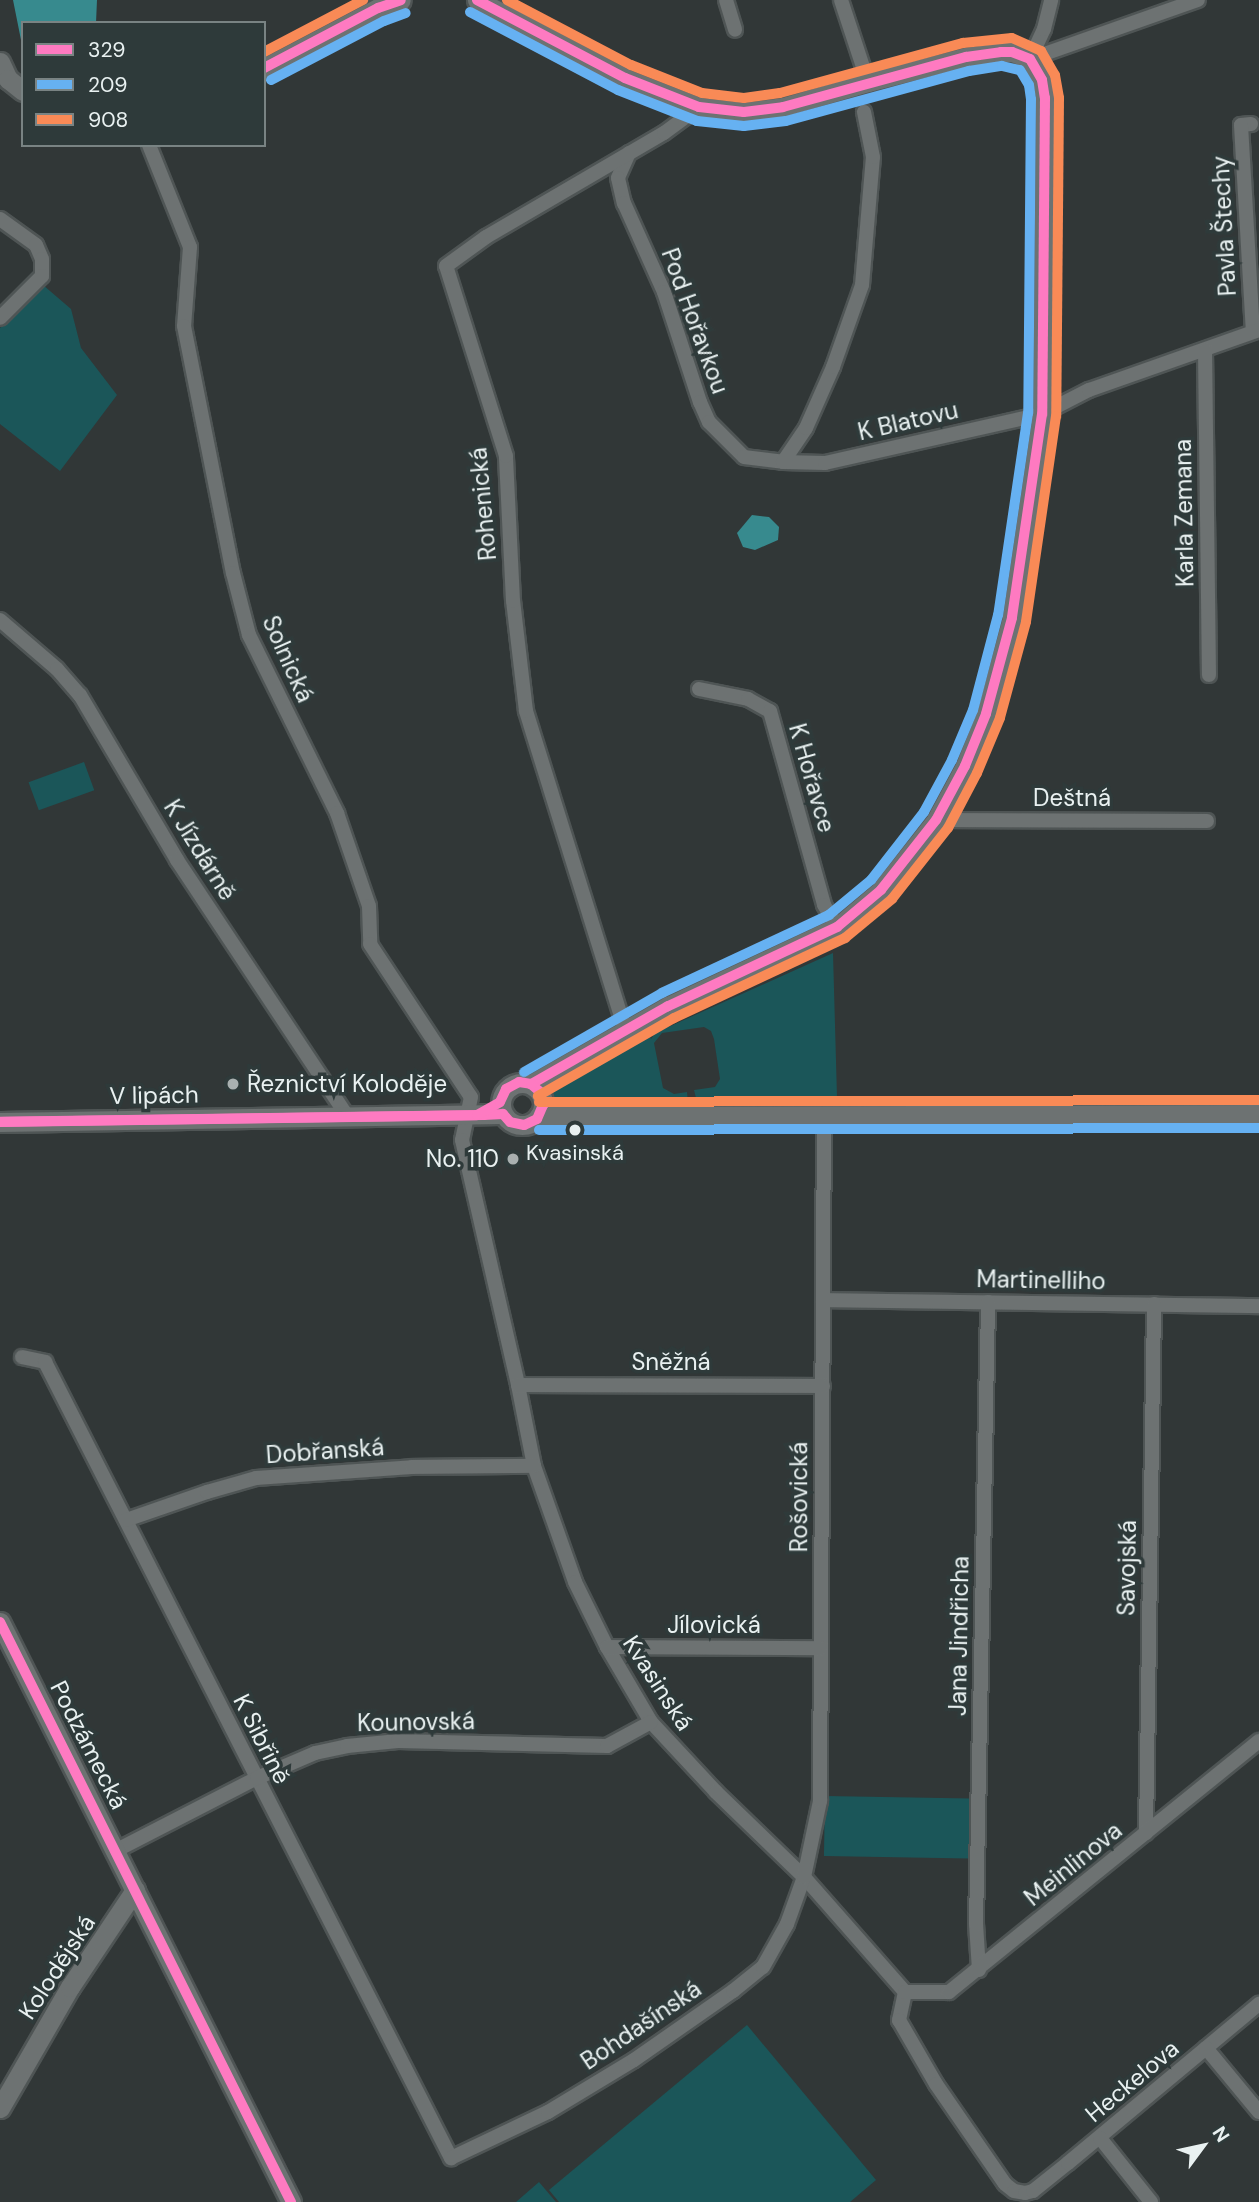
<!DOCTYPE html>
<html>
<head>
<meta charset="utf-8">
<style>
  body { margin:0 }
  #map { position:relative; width:1259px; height:2202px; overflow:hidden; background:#313737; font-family:"DM Sans",sans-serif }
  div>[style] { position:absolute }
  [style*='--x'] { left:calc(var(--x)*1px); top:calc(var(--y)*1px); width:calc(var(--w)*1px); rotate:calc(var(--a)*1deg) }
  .green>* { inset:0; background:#1b5659; transform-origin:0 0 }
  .water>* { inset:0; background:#378a8e }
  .roads { filter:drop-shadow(2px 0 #4f5555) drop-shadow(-2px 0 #4f5555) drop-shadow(0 2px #4f5555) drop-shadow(0 -2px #4f5555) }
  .street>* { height:14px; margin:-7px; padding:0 7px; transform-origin:7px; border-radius:7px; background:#6d7272 }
  .secondary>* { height:19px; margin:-9.5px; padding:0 9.5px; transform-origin:9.5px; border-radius:9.5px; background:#6d7272 }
  .secondary>.ring { margin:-9.5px; padding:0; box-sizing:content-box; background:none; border:19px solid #6d7272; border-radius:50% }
  .bus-1>* { height:10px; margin:-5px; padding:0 5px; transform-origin:5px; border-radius:5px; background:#fe7ac1 }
  .bus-2>* { height:10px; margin:-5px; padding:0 5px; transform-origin:5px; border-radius:5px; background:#66b1f2 }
  .bus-3>* { height:10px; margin:-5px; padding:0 5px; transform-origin:5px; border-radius:5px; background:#f98a56 }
  .dots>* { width:19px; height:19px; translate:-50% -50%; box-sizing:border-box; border:4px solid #2e3a3a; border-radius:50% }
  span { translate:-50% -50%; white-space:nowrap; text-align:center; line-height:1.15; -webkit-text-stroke:7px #2e3a3a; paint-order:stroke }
  .bus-label { font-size:22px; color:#e9f1f1 }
  .street-label { font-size:24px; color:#e9f1f1 }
  .poi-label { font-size:24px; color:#e9f1f1 }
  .left { translate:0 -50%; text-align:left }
  .right { translate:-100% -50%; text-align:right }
  .legend { position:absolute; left:21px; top:21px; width:245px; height:126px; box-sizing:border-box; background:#2e3a3a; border:2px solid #798383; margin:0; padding:9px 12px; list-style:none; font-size:21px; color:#e9f1f1 }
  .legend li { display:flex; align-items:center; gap:14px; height:35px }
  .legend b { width:35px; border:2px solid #798383 }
  .north { position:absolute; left:1168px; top:2111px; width:70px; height:70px; -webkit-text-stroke:5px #2e3a3a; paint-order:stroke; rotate:57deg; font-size:19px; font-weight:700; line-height:28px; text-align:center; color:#e9f1f1 }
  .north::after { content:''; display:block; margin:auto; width:24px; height:32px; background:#e9f1f1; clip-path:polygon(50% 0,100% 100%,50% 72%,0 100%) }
</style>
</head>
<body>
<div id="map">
  <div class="green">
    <div style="clip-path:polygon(43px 285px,71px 309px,81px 348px,117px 395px,60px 471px,0 424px,0 328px)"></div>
    <div style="left:84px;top:762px;width:30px;height:59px;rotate:70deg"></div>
    <div style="clip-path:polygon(833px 953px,837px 1097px,696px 1098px,694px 1090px,715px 1087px,720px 1079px,714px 1039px,711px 1031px,704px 1027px,662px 1033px,654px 1043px,663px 1088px,674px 1094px,687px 1092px,688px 1103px,545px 1101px,544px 1089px,648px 1030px,651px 1039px,655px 1033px)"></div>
    <div style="left:825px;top:1796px;width:145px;height:60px;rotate:1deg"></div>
    <div style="clip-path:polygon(747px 2025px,876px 2180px,850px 2202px,559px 2202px,549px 2190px)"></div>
    <div style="clip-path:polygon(539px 2182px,556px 2202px,516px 2202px)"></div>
  </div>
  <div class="water">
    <div style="clip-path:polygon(13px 0,97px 0,96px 23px,23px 23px,23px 50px)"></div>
    <div style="clip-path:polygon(752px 515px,769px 517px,779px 527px,778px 540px,755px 550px,743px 547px,737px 533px)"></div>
  </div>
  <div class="roads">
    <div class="street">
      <div style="--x:726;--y:0;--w:31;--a:73"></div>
      <div style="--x:841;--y:0;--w:86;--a:71.8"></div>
      <div style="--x:1030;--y:59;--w:178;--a:-19.4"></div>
      <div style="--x:1030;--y:59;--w:33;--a:-65"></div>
      <div style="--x:1044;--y:29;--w:30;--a:-76"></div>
      <div style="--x:1251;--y:124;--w:10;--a:174"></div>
      <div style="--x:1241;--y:125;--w:207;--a:86.7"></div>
      <div style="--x:149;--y:145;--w:110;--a:68.1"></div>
      <div style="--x:190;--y:247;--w:79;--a:94.3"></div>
      <div style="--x:184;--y:326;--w:252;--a:78.8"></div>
      <div style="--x:233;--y:573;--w:64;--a:75.5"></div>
      <div style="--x:249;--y:635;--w:199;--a:63.7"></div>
      <div style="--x:337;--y:813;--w:98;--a:71"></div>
      <div style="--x:369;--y:906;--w:38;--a:88"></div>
      <div style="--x:370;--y:944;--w:183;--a:56.6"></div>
      <div style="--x:471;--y:1097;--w:44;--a:101.8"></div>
      <div style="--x:462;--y:1140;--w:251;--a:77.1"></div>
      <div style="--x:518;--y:1385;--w:83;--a:78.8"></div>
      <div style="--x:534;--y:1466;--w:123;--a:70.5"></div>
      <div style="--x:575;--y:1582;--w:72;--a:63.8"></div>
      <div style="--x:607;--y:1647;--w:87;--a:59.6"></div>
      <div style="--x:651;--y:1722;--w:96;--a:47.1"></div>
      <div style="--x:716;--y:1792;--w:122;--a:44"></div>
      <div style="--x:804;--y:1877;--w:153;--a:48.7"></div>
      <div style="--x:629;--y:153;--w:27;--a:114"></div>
      <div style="--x:618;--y:178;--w:26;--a:77"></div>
      <div style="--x:624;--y:203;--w:98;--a:65.8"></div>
      <div style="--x:664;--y:292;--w:116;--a:71.9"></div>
      <div style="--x:700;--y:402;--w:22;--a:66"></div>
      <div style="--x:709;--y:422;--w:49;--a:45"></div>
      <div style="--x:744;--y:457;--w:39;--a:7"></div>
      <div style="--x:783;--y:462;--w:42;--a:1.4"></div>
      <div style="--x:825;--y:463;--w:222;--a:-12.7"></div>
      <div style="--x:1042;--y:414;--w:53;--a:-27.1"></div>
      <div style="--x:1089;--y:390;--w:180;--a:-19.4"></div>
      <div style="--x:0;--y:219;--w:44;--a:35.8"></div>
      <div style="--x:36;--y:245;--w:15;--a:67"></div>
      <div style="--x:42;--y:259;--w:17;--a:90"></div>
      <div style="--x:42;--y:276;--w:59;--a:135"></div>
      <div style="--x:1205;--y:350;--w:325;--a:89.3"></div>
      <div style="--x:783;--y:462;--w:41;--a:-55.9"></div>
      <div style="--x:806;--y:428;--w:67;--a:-66.1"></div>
      <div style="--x:833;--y:367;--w:87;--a:-70.5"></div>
      <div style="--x:862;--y:285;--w:128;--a:-85.1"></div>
      <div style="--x:873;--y:157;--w:46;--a:-101.3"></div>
      <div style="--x:0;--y:620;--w:75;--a:40.7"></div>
      <div style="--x:57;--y:669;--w:35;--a:49"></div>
      <div style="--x:80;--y:695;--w:191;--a:59.5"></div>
      <div style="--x:177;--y:860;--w:309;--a:56.4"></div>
      <div style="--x:699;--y:689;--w:50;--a:11.5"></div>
      <div style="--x:748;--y:699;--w:25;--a:29"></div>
      <div style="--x:770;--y:711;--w:201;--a:74.4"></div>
      <div style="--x:824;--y:905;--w:26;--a:59"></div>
      <div style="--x:936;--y:820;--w:271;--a:0.2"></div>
      <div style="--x:625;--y:1029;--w:333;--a:-107.3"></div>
      <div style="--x:526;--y:711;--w:111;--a:-96.7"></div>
      <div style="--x:513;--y:601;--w:145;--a:-92.8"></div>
      <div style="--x:506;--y:456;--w:199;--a:-107.5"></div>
      <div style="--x:446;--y:266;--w:49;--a:-35.9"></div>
      <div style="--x:486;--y:237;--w:206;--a:-30.3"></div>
      <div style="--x:664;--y:133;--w:44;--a:-36.6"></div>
      <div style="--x:823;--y:1300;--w:436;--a:0.8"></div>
      <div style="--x:22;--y:1357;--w:24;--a:12"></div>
      <div style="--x:45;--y:1362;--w:894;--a:62.98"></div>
      <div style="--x:451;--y:2158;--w:107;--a:-25.4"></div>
      <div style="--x:548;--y:2112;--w:100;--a:-31.2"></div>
      <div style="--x:634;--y:2060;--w:121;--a:-34.9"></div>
      <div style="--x:733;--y:1991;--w:38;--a:-39"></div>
      <div style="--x:763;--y:1967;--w:49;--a:-60.8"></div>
      <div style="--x:787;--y:1924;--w:50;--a:-70.1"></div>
      <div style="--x:804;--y:1877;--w:78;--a:-78.1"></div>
      <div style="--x:820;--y:1801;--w:686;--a:-89.67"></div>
      <div style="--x:518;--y:1385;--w:305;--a:0.2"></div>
      <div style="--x:126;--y:1520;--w:86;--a:-19.1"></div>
      <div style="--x:207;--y:1492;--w:51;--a:-15.9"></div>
      <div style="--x:256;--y:1478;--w:156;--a:-4"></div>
      <div style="--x:412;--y:1467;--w:122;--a:-0.5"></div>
      <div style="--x:607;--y:1647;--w:214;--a:0.3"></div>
      <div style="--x:1146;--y:1833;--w:529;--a:-89.13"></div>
      <div style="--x:115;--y:1851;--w:160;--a:-27.2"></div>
      <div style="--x:257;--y:1778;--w:63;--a:-23.3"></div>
      <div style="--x:315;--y:1753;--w:33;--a:-12"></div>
      <div style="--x:347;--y:1746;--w:51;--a:-5.6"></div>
      <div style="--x:398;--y:1741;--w:209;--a:1.4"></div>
      <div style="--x:607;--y:1746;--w:50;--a:-28.6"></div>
      <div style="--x:979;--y:1970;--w:46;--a:-93.7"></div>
      <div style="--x:976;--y:1924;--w:622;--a:-88.89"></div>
      <div style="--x:905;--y:1992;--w:29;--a:102"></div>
      <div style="--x:899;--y:2020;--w:74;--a:60"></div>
      <div style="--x:936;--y:2084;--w:121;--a:55.4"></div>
      <div style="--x:1005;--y:2184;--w:11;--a:38"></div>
      <div style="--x:1014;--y:2191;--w:11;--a:10"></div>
      <div style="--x:1025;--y:2193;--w:8;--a:-14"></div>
      <div style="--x:1033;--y:2191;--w:45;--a:-38.7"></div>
      <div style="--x:1068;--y:2163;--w:249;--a:-39.8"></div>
      <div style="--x:905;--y:1992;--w:44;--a:0"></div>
      <div style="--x:949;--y:1992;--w:399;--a:-39"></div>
      <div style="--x:1206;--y:2048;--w:83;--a:50.4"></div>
      <div style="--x:1100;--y:2138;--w:82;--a:51.4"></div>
    </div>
    <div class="secondary">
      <div style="--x:477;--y:0;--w:167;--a:27.8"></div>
      <div style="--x:625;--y:78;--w:79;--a:21.4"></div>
      <div style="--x:699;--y:107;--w:45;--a:6.3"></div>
      <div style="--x:744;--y:112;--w:39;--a:-7"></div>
      <div style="--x:783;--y:107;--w:89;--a:-16.4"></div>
      <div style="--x:868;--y:82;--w:101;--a:-14.3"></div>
      <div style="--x:966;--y:57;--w:35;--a:-8"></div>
      <div style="--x:1001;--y:52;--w:11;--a:0"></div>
      <div style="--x:1012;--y:52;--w:19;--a:21"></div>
      <div style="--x:1030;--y:59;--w:24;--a:60"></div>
      <div style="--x:1042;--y:80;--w:18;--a:81"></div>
      <div style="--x:1045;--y:98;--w:316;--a:90.5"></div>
      <div style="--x:1042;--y:414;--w:206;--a:98.4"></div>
      <div style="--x:1012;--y:618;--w:99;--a:105.2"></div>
      <div style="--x:986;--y:714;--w:56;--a:112"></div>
      <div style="--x:965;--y:766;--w:61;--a:118.2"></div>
      <div style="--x:936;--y:820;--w:89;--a:128.2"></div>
      <div style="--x:881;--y:890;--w:57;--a:139.9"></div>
      <div style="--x:837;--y:927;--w:187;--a:154.9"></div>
      <div style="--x:668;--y:1006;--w:158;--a:150.3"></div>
      <div style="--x:0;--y:62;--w:19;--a:65"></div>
      <div style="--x:8;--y:79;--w:19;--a:39"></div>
      <div style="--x:264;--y:68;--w:129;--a:-27.8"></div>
      <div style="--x:378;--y:8;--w:24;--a:-19"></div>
      <div class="ring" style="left:501px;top:1083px;width:23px;height:23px"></div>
      <div style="--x:539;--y:1116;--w:720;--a:-0.16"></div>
      <div style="--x:0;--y:1122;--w:503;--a:-0.91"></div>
      <div style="--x:0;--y:1622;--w:649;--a:63.36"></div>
      <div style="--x:0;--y:2108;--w:140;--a:-60"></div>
      <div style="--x:70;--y:1987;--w:117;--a:-56.2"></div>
    </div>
  </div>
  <div class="bus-1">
    <div style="--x:477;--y:0;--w:167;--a:27.8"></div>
    <div style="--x:625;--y:78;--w:79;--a:21.4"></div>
    <div style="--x:699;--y:107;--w:45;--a:6.3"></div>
    <div style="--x:744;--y:112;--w:39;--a:-7"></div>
    <div style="--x:783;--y:107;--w:190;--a:-15.3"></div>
    <div style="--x:966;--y:57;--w:35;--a:-8"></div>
    <div style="--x:1001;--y:52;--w:11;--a:0"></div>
    <div style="--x:1012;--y:52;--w:19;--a:21"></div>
    <div style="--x:1030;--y:59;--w:24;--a:60"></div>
    <div style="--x:1042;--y:80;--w:18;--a:81"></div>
    <div style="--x:1045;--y:98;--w:316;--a:90.5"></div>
    <div style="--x:1042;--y:414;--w:206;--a:98.4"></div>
    <div style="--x:1012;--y:618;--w:99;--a:105.2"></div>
    <div style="--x:986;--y:714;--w:56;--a:112"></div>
    <div style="--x:965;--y:766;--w:61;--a:118.2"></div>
    <div style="--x:936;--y:820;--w:89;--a:128.2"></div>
    <div style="--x:881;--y:890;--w:57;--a:139.9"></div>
    <div style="--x:837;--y:927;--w:187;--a:154.9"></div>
    <div style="--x:668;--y:1006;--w:158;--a:150.3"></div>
    <div style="--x:264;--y:68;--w:129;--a:-27.8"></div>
    <div style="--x:378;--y:8;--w:24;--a:-19"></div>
    <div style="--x:519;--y:1082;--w:12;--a:9"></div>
    <div style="--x:531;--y:1084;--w:11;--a:41"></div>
    <div style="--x:539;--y:1091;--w:15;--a:74"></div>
    <div style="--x:543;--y:1105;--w:15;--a:113"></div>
    <div style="--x:537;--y:1119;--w:14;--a:155"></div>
    <div style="--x:524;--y:1125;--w:14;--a:-168"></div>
    <div style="--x:510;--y:1122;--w:11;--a:-131"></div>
    <div style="--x:503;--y:1114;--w:19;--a:177"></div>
    <div style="--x:484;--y:1115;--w:484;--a:179.2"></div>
    <div style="--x:0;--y:1122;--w:477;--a:-0.8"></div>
    <div style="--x:477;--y:1115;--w:26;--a:-29"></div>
    <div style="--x:500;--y:1102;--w:14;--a:-65"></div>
    <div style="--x:506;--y:1089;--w:15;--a:-28"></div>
    <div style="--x:0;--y:1622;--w:649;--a:63.36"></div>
  </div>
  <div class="bus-2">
    <div style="--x:470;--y:12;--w:167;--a:27.8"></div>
    <div style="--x:618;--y:90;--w:85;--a:21.4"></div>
    <div style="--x:697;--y:121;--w:47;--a:6.1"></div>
    <div style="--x:744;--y:126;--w:42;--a:-6.8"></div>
    <div style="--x:786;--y:121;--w:190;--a:-15.3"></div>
    <div style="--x:969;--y:71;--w:33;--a:-9"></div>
    <div style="--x:1002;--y:66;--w:18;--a:13"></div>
    <div style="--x:1020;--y:70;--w:17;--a:59"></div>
    <div style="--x:1029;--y:85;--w:14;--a:82"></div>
    <div style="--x:1031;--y:99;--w:314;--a:90.5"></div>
    <div style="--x:1028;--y:413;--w:204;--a:98.4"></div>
    <div style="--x:998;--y:615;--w:98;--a:104.7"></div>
    <div style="--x:973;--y:710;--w:54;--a:112.8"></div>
    <div style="--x:952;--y:760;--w:59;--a:118.3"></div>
    <div style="--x:924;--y:812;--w:86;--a:127.9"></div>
    <div style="--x:871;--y:880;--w:55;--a:140.2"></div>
    <div style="--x:829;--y:915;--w:184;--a:155"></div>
    <div style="--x:662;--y:993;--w:159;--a:150.2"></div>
    <div style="--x:271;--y:80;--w:127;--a:-27.6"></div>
    <div style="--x:384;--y:21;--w:23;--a:-20"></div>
    <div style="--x:539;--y:1130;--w:720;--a:-0.16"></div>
  </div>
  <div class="bus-3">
    <div style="--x:507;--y:0;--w:140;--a:27.7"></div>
    <div style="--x:631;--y:65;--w:76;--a:21.5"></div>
    <div style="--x:702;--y:93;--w:42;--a:6.8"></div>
    <div style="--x:744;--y:98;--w:36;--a:-8"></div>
    <div style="--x:780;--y:93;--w:190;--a:-15.3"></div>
    <div style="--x:963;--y:43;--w:49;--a:-5.8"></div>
    <div style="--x:1012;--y:38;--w:32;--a:24"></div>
    <div style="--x:1041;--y:51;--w:28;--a:60"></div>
    <div style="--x:1055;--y:75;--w:23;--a:80"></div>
    <div style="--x:1059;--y:98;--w:318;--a:90.5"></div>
    <div style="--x:1056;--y:416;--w:208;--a:98.3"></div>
    <div style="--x:1026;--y:622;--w:99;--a:105.2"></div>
    <div style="--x:1000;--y:718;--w:60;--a:112.7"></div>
    <div style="--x:977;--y:773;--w:62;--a:117.8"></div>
    <div style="--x:948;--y:828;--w:90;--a:128.3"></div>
    <div style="--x:892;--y:899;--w:61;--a:140.3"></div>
    <div style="--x:845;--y:938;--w:189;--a:154.9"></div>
    <div style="--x:674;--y:1018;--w:157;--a:150.2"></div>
    <div style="--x:264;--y:52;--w:112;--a:-27.7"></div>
    <div style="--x:539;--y:1102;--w:720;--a:-0.16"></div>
  </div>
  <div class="dots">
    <div style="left:233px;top:1084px;background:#a9b0b0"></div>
    <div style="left:575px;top:1130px;background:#e9f1f1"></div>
    <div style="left:513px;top:1159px;background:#a9b0b0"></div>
  </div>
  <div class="bus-label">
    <span style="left:575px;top:1153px">Kvasinská</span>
  </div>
  <div class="street-label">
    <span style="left:1224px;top:226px;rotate:-93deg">Pavla Štechy</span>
    <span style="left:695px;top:321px;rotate:70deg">Pod Hořavkou</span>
    <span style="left:908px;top:421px;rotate:-13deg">K Blatovu</span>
    <span style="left:483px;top:504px;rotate:-95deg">Rohenická</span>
    <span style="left:1184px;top:513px;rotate:-91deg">Karla Zemana</span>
    <span style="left:288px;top:659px;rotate:66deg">Solnická</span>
    <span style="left:812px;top:778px;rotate:74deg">K Hořavce</span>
    <span style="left:1072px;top:798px">Deštná</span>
    <span style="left:200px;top:850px;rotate:58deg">K Jízdárně</span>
    <span style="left:154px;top:1095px;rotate:-1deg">V lipách</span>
    <span style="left:1041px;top:1280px;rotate:1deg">Martinelliho</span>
    <span style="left:671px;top:1362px">Sněžná</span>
    <span style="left:325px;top:1451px;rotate:-4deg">Dobřanská</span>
    <span style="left:799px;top:1497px;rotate:-90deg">Rošovická</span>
    <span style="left:1127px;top:1568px;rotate:-89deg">Savojská</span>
    <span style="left:714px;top:1625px">Jílovická</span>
    <span style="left:959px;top:1636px;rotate:-89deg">Jana Jindřicha</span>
    <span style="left:658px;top:1683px;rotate:57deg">Kvasinská</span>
    <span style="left:416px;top:1722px;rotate:-1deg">Kounovská</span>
    <span style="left:262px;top:1739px;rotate:63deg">K Sibřině</span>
    <span style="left:89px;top:1745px;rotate:63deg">Podzámecká</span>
    <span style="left:1073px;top:1864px;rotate:-39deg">Meinlinova</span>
    <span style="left:57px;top:1967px;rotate:-57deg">Kolodějská</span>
    <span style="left:641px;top:2025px;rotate:-34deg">Bohdašínská</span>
    <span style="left:1132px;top:2081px;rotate:-40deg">Heckelova</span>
  </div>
  <div class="poi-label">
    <span class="left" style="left:247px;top:1084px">Řeznictví Koloděje</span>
    <span class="right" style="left:499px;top:1159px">No. 110</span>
  </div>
  <ul class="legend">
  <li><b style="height:9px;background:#fe7ac1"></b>329</li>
  <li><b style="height:9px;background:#66b1f2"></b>209</li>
  <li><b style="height:9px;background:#f98a56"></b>908</li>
  </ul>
  <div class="north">N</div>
</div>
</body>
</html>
